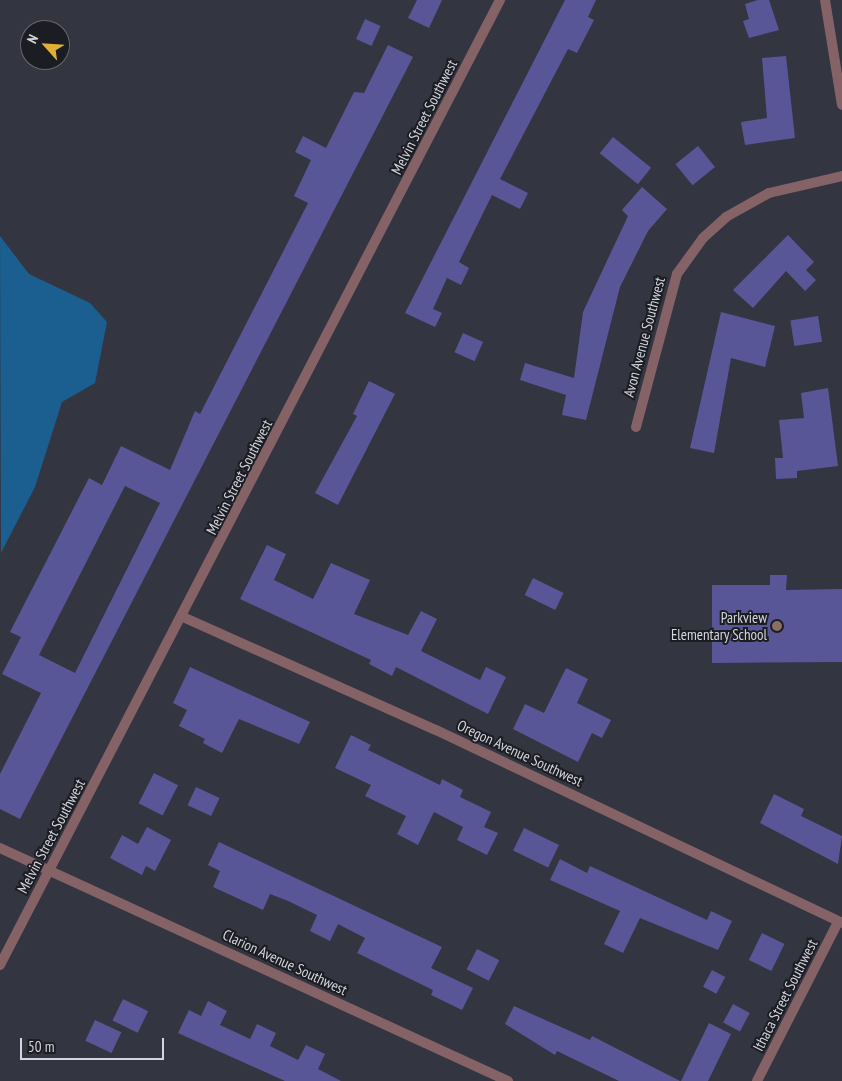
<!DOCTYPE html>
<html>
<head>
<meta charset="utf-8">
<style>
  body { margin:0 }
  #map { position:relative; width:842px; height:1081px; overflow:hidden; background:#333541; font-family:"PT Sans Narrow",sans-serif }
  div>[style] { position:absolute }
  [style*='--x'] { left:calc(var(--x)*1px); top:calc(var(--y)*1px); width:calc(var(--w)*1px); rotate:calc(var(--a)*1deg) }
  .water>* { inset:0; background:#1a5f8f }
  .building>* { inset:0; background:#595697; transform-origin:0 0 }
  .minor>* { height:10px; margin:-5px; padding:0 5px; transform-origin:5px; border-radius:5px; background:#856266 }
  .dots>* { width:14px; height:14px; translate:-50% -50%; box-sizing:border-box; border:2px solid #1c1d22; border-radius:50% }
  span { translate:-50% -50%; white-space:nowrap; text-align:center; line-height:1.15; -webkit-text-stroke:4px #1c1d22; paint-order:stroke }
  .street-label { font-size:15px; color:#d4d6de }
  .poi-label { font-size:15px; color:#d4d6de }
  .right { translate:-100% -50%; text-align:right }
  .north { position:absolute; left:20px; top:20px; width:50px; height:50px; box-sizing:border-box; background:#1c1d22; border:1px solid #66676d; border-radius:50%; rotate:296deg; font-size:14px; font-weight:700; line-height:20px; text-align:center; color:#d4d6de }
  .north::after { content:''; display:block; margin:auto; width:18px; height:22px; background:#dfb034; clip-path:polygon(50% 0,100% 100%,50% 72%,0 100%) }
  .scale { position:absolute; left:20px; top:1038px; width:144px; height:22px; box-sizing:border-box; border:2px solid #d4d6de; border-top:0; padding-left:6px; font-size:15px; line-height:18px; white-space:nowrap; color:#d4d6de; -webkit-text-stroke:4px #1c1d22; paint-order:stroke }
</style>
</head>
<body>
<div id="map">
  <div class="water">
    <div style="clip-path:polygon(0 236px,29px 274px,90px 303px,107px 322px,95px 383px,62px 402px,35px 487px,1px 553px)"></div>
  </div>
  <div class="building">
    <div style="clip-path:polygon(417px 0,442px 0,429px 28px,408px 18px)"></div>
    <div style="clip-path:polygon(565px 0,596px 0,588px 17px,594px 20px,577px 53px,568px 49px,500px 179px,528px 193px,520px 209px,492px 195px,459px 262px,469px 268px,461px 285px,447px 278px,433px 309px,442px 313px,435px 327px,405px 313px)"></div>
    <div style="clip-path:polygon(758px 0,769px 0,779px 30px,749px 38px,743px 21px,749px 19px,745px 4px)"></div>
    <div style="left:365px;top:19px;width:17px;height:22px;rotate:24deg"></div>
    <div style="clip-path:polygon(evenodd,388px 45px,413px 57px,20px 819px,0 809px,0 774px,41px 693px,2px 674px,21px 637px,10px 632px,89px 478px,102px 485px,121px 446px,170px 470px,195px 411px,200px 414px,308px 203px,294px 196px,311px 160px,295px 152px,303px 136px,326px 148px,354px 92px,364px 93px,388px 45px,125px 486px,160px 503px,75px 673px,39px 655px,125px 486px)"></div>
    <div style="clip-path:polygon(786px 56px,795px 138px,745px 145px,741px 122px,767px 118px,762px 58px)"></div>
    <div style="left:613px;top:137px;width:49px;height:21px;rotate:39deg"></div>
    <div style="left:698px;top:146px;width:27px;height:29px;rotate:51deg"></div>
    <div style="clip-path:polygon(642px 187px,667px 209px,648px 231px,620px 287px,586px 420px,562px 415px,566px 395px,520px 380px,525px 363px,574px 378px,583px 312px,628px 216px,622px 210px)"></div>
    <div style="clip-path:polygon(788px 235px,814px 262px,806px 270px,816px 280px,805px 291px,786px 271px,753px 308px,733px 290px)"></div>
    <div style="clip-path:polygon(721px 312px,775px 326px,765px 367px,731px 358px,714px 453px,690px 448px)"></div>
    <div style="left:818px;top:316px;width:26px;height:28px;rotate:81deg"></div>
    <div style="left:463px;top:333px;width:22px;height:21px;rotate:24deg"></div>
    <div style="clip-path:polygon(369px 381px,395px 394px,338px 505px,315px 493px,357px 416px,353px 414px)"></div>
    <div style="clip-path:polygon(828px 388px,838px 466px,797px 471px,797px 478px,776px 479px,775px 458px,783px 458px,779px 420px,804px 418px,801px 393px)"></div>
    <div style="clip-path:polygon(267px 545px,286px 554px,274px 580px,313px 599px,331px 563px,370px 580px,354px 614px,408px 635px,421px 611px,437px 619px,421px 651px,480px 680px,486px 667px,506px 677px,488px 714px,396px 667px,392px 676px,369px 664px,371px 660px,240px 599px)"></div>
    <div style="clip-path:polygon(770px 575px,787px 575px,786px 590px,842px 589px,842px 662px,712px 663px,712px 585px,770px 585px)"></div>
    <div style="left:533px;top:578px;width:34px;height:19px;rotate:26deg"></div>
    <div style="clip-path:polygon(190px 667px,310px 722px,299px 744px,239px 719px,222px 753px,203px 743px,205px 739px,179px 726px,187px 710px,173px 703px)"></div>
    <div style="clip-path:polygon(566px 668px,588px 679px,577px 703px,611px 720px,602px 738px,592px 733px,578px 762px,513px 729px,525px 704px,544px 713px)"></div>
    <div style="clip-path:polygon(351px 735px,371px 745px,368px 750px,440px 785px,442px 779px,463px 790px,460px 797px,491px 812px,484px 827px,498px 833px,487px 855px,457px 840px,463px 827px,434px 812px,418px 845px,397px 834px,406px 816px,365px 796px,371px 785px,335px 768px)"></div>
    <div style="left:154px;top:773px;width:27px;height:34px;rotate:27deg"></div>
    <div style="left:196px;top:787px;width:26px;height:20px;rotate:25deg"></div>
    <div style="clip-path:polygon(774px 794px,804px 809px,801px 816px,842px 836px,838px 864px,760px 823px)"></div>
    <div style="clip-path:polygon(147px 827px,171px 840px,155px 871px,146px 866px,142px 875px,110px 858px,122px 835px,138px 844px)"></div>
    <div style="left:524px;top:828px;width:39px;height:25px;rotate:26deg"></div>
    <div style="clip-path:polygon(219px 842px,442px 947px,431px 968px,473px 988px,462px 1010px,431px 995px,433px 990px,357px 953px,365px 938px,338px 924px,330px 941px,310px 931px,317px 915px,288px 901px,270px 894px,263px 910px,213px 887px,220px 871px,208px 865px)"></div>
    <div style="clip-path:polygon(560px 859px,587px 873px,590px 866px,707px 920px,711px 911px,732px 921px,718px 950px,640px 918px,623px 953px,604px 944px,620px 911px,550px 880px)"></div>
    <div style="left:762px;top:933px;width:25px;height:30px;rotate:26deg"></div>
    <div style="left:477px;top:949px;width:25px;height:23px;rotate:27deg"></div>
    <div style="left:712px;top:970px;width:15px;height:19px;rotate:28deg"></div>
    <div style="left:123px;top:999px;width:28px;height:24px;rotate:26deg"></div>
    <div style="clip-path:polygon(208px 1001px,227px 1011px,220px 1025px,250px 1039px,257px 1024px,276px 1033px,270px 1046px,298px 1060px,306px 1045px,325px 1054px,318px 1069px,341px 1081px,285px 1081px,178px 1033px,189px 1010px,201px 1016px)"></div>
    <div style="left:733px;top:1004px;width:19px;height:21px;rotate:28deg"></div>
    <div style="clip-path:polygon(514px 1006px,590px 1040px,592px 1036px,680px 1081px,619px 1081px,557px 1051px,555px 1055px,505px 1024px)"></div>
    <div style="left:95px;top:1020px;width:29px;height:23px;rotate:25deg"></div>
    <div style="clip-path:polygon(709px 1023px,731px 1034px,708px 1081px,681px 1081px)"></div>
  </div>
  <div class="minor">
    <div style="--x:825;--y:0;--w:106;--a:80.8"></div>
    <div style="--x:636;--y:427;--w:158;--a:-75"></div>
    <div style="--x:677;--y:274;--w:44;--a:-54.2"></div>
    <div style="--x:703;--y:238;--w:31;--a:-42"></div>
    <div style="--x:726;--y:217;--w:49;--a:-29.2"></div>
    <div style="--x:769;--y:193;--w:75;--a:-13.1"></div>
    <div style="--x:183;--y:617;--w:277;--a:24.1"></div>
    <div style="--x:436;--y:730;--w:450;--a:25.4"></div>
    <div style="--x:0;--y:848;--w:559;--a:24.64"></div>
    <div style="--x:0;--y:965;--w:1087;--a:-62.61"></div>
    <div style="--x:757;--y:1081;--w:178;--a:-63"></div>
  </div>
  <div class="dots">
    <div style="left:777px;top:626px;background:#8d6e63"></div>
  </div>
  <div class="street-label">
    <span style="left:424px;top:117px;rotate:-63deg">Melvin Street Southwest</span>
    <span style="left:644px;top:337px;rotate:-75deg">Avon Avenue Southwest</span>
    <span style="left:239px;top:477px;rotate:-63deg">Melvin Street Southwest</span>
    <span style="left:520px;top:753px;rotate:25deg">Oregon Avenue Southwest</span>
    <span style="left:51px;top:836px;rotate:-62deg">Melvin Street Southwest</span>
    <span style="left:285px;top:962px;rotate:25deg">Clarion Avenue Southwest</span>
    <span style="left:785px;top:995px;rotate:-63deg">Ithaca Street Southwest</span>
  </div>
  <div class="poi-label">
    <span class="right" style="left:767px;top:626px">Parkview<br>Elementary School</span>
  </div>
  <div class="north">N</div>
  <div class="scale">50 m</div>
</div>
</body>
</html>
